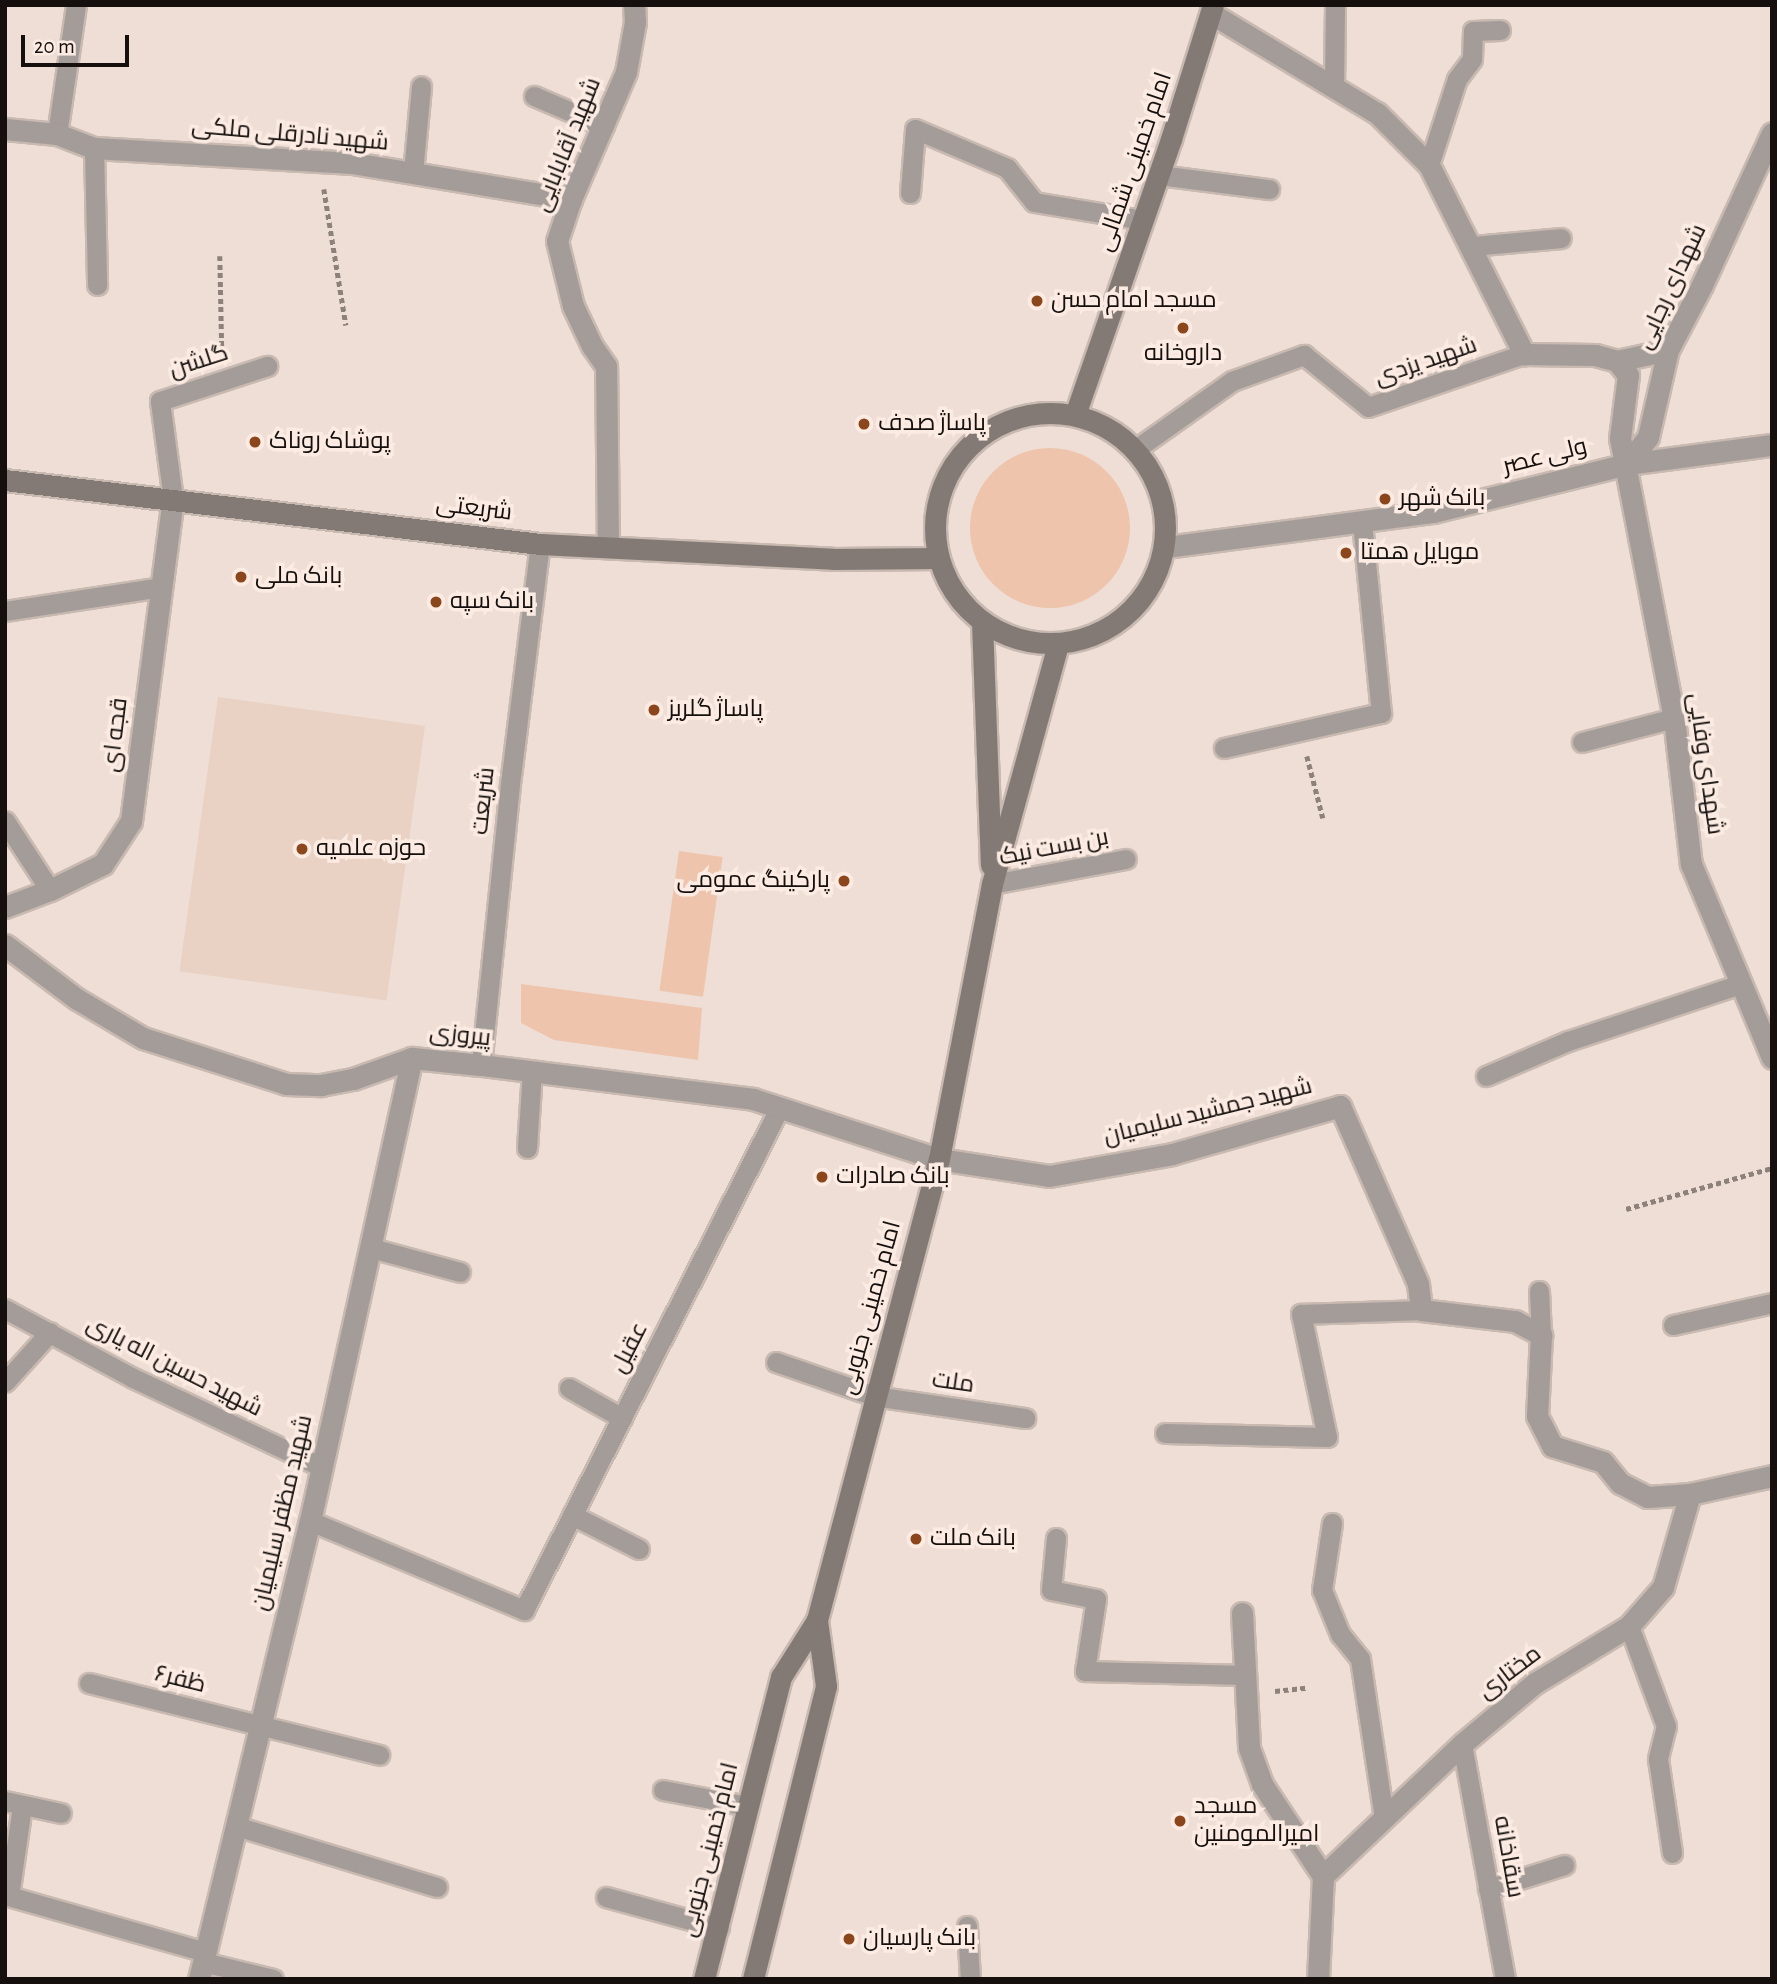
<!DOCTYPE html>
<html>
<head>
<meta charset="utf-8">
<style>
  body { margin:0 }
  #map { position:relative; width:1777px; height:1984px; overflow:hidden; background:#efded5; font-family:"Alegreya Sans",Cairo,sans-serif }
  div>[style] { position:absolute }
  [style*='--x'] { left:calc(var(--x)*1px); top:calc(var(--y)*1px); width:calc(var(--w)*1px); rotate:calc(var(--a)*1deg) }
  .built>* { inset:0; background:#e9d1c4; transform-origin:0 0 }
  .green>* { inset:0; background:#eec4ad; transform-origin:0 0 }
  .round { border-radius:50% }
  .path>* { height:4.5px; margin-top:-2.25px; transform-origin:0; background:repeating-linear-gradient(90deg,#8d817b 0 5px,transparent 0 8.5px) }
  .roads { filter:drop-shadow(2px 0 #c8b9b1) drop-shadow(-2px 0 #c8b9b1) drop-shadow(0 2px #c8b9b1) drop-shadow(0 -2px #c8b9b1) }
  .service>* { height:19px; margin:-9.5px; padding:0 9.5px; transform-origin:9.5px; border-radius:9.5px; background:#a39c98 }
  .minor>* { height:21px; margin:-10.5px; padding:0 10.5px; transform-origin:10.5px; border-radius:10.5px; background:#a39c98 }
  .tertiary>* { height:21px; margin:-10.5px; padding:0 10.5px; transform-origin:10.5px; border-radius:10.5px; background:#a39c98 }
  .secondary>* { height:21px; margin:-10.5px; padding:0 10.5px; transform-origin:10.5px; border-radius:10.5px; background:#847a75 }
  .secondary>.ring { margin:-10.5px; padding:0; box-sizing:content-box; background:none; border:21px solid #847a75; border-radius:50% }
  .dots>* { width:19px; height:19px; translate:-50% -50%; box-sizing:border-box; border:4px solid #fcebe3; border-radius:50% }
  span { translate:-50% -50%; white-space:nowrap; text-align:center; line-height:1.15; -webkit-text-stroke:7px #fcebe3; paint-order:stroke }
  .street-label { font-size:24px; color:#15100d }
  .poi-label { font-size:24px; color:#15100d }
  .left { translate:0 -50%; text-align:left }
  .right { translate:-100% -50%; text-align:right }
  .frame { position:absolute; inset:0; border:7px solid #15100d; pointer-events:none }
  .scale { position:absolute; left:21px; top:35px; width:108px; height:32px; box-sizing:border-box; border:4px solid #15100d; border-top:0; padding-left:9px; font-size:21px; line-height:24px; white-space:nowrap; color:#15100d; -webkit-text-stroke:5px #fcebe3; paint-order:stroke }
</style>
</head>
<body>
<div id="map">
  <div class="built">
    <div style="left:218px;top:697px;width:209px;height:277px;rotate:8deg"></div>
  </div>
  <div class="green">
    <div class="round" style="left:970px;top:448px;width:160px;height:160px"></div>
    <div style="left:679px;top:851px;width:44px;height:141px;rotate:8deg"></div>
    <div style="clip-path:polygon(521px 984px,702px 1008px,698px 1060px,554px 1040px,521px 1023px)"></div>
  </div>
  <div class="path">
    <div style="--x:324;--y:189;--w:138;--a:80.8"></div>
    <div style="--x:220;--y:256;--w:95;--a:88.8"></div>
    <div style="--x:1307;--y:756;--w:64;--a:75.5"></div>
    <div style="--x:1626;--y:1209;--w:152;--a:-15.7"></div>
    <div style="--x:1275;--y:1691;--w:31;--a:-6"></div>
  </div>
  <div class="roads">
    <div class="service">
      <div style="--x:1334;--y:88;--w:83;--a:-89.3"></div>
      <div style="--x:534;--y:96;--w:76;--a:23.2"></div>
      <div style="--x:57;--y:134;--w:130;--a:-81.6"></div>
      <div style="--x:94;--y:148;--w:137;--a:88.7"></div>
      <div style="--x:1429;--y:165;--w:90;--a:-72"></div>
      <div style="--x:1457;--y:79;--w:25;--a:-53"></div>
      <div style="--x:1472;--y:59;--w:28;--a:-88"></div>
      <div style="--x:1473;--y:31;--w:27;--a:-2"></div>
      <div style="--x:413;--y:173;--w:87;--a:-84.7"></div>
      <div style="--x:1159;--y:175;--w:111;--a:7.3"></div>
      <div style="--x:910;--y:193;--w:64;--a:-85.5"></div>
      <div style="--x:915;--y:129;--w:100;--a:23"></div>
      <div style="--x:1007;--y:168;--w:43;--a:51.5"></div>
      <div style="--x:1034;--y:202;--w:110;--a:9.4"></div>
      <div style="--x:1472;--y:246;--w:89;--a:-5.1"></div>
      <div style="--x:1136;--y:449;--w:118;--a:-35.3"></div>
      <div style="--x:1232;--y:381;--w:77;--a:-19.9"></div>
      <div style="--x:1304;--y:355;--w:82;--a:39.1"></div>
      <div style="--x:1368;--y:407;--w:165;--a:-18.8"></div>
      <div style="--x:173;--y:499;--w:99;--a:-97.6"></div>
      <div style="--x:160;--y:401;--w:113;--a:-18.1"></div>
      <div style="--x:5;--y:611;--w:158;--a:-8.7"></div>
      <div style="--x:1582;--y:742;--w:95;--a:-14.6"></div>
      <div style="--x:1224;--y:748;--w:161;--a:-12.6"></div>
      <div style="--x:1381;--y:713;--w:193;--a:-95.7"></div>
      <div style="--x:5;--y:821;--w:82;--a:56.9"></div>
      <div style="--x:992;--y:884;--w:136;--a:-10.6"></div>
      <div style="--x:481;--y:1065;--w:282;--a:-84.1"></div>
      <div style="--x:510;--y:784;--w:242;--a:-82.9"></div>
      <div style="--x:1486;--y:1076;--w:89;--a:-23.1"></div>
      <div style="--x:1568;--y:1041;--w:181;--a:-18.3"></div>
      <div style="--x:527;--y:1148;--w:77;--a:-86.3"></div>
      <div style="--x:371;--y:1248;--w:92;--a:15.1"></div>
      <div style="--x:1539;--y:1291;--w:44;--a:87.4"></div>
      <div style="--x:5;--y:1309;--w:145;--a:28.3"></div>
      <div style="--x:133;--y:1378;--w:209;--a:25.2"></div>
      <div style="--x:1673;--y:1325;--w:101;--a:-12.5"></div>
      <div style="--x:776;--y:1362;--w:104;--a:19.1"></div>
      <div style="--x:874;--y:1396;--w:153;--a:8.3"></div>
      <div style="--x:5;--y:1382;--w:67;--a:-48"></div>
      <div style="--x:569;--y:1388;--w:61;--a:29.5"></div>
      <div style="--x:1165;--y:1433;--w:162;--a:1.4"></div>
      <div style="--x:1327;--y:1437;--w:126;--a:-101.9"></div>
      <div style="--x:1301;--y:1314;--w:120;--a:-1.9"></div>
      <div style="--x:572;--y:1515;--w:75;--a:26.9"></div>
      <div style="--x:310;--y:1521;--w:232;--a:22.6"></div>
      <div style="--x:524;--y:1610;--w:564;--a:-63.03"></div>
      <div style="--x:1332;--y:1523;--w:68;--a:98.5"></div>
      <div style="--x:1322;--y:1590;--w:48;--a:67.8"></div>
      <div style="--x:1340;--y:1634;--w:32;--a:51"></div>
      <div style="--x:1360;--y:1659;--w:161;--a:81.4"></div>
      <div style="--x:1056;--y:1538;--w:52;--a:95.5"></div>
      <div style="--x:1051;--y:1590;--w:46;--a:11.3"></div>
      <div style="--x:1096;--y:1599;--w:73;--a:98.7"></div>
      <div style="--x:1085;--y:1671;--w:160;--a:1.4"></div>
      <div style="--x:1629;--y:1626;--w:107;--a:69.7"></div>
      <div style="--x:1666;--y:1726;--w:34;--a:104"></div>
      <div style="--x:1658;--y:1759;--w:95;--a:81.5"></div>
      <div style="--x:89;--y:1683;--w:299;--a:13.9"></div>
      <div style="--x:1462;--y:1744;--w:239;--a:79.6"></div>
      <div style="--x:663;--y:1790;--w:86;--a:10.7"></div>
      <div style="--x:5;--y:1801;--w:57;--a:12.1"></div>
      <div style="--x:236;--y:1826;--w:210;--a:16.9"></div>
      <div style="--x:1488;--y:1889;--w:80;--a:-17.5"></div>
      <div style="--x:5;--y:1895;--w:208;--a:15.9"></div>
      <div style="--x:9;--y:1896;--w:91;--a:-81.8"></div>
      <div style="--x:606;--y:1897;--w:117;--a:15.3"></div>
      <div style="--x:967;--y:1926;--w:53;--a:86.8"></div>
      <div style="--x:203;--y:1962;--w:72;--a:13.7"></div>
    </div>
    <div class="minor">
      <div style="--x:1212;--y:14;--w:192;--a:31"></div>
      <div style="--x:1377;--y:113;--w:74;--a:45"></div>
      <div style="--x:1429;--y:165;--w:212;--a:63.3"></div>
      <div style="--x:1524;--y:354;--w:71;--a:0.8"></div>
      <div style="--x:1595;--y:355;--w:23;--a:15"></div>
      <div style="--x:1617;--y:361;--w:18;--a:52"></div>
      <div style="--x:1628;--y:375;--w:64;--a:97.2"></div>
      <div style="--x:1620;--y:438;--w:285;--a:79.1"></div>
      <div style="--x:1674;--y:718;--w:147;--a:83.4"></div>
      <div style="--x:1691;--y:864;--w:210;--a:67.3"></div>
      <div style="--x:5;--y:129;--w:52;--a:5.5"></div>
      <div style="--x:57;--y:134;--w:40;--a:21"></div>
      <div style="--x:94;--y:148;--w:259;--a:3.3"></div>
      <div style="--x:353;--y:163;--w:221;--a:9.4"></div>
      <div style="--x:1617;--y:361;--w:52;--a:-12.2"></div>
      <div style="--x:1627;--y:464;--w:34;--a:-52"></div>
      <div style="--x:1648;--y:437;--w:89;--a:-77.1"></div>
      <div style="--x:1668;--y:350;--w:73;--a:-62.4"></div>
      <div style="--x:1702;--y:285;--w:167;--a:-65.3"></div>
      <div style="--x:608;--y:547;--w:181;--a:-90.6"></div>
      <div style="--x:606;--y:366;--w:24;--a:-125"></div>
      <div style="--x:592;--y:346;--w:44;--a:-115.4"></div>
      <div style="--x:573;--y:306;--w:67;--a:-103.8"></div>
      <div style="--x:557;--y:241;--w:44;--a:-71.6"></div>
      <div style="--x:571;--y:199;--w:138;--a:-66.6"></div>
      <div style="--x:626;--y:72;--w:51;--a:-79.8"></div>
      <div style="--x:635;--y:22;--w:17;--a:-93"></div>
      <div style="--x:5;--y:907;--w:48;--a:-20.7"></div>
      <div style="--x:50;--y:890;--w:59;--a:-26.1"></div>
      <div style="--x:103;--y:864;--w:51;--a:-56.9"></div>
      <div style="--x:131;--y:821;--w:325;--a:-82.6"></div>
      <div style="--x:5;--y:945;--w:90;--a:36.9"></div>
      <div style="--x:77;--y:999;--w:77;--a:30.6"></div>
      <div style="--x:143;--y:1038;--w:150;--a:17.8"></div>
      <div style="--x:286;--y:1084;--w:35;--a:2"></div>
      <div style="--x:321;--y:1085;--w:33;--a:-11"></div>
      <div style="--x:353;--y:1079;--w:63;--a:-19.6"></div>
      <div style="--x:412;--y:1058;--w:69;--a:5.8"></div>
      <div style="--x:481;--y:1065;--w:274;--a:7.1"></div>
      <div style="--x:753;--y:1099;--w:195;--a:17.9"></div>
      <div style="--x:939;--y:1159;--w:111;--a:8.8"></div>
      <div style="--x:1049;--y:1176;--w:125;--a:-10.1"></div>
      <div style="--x:1172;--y:1154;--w:175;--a:-15.9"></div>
      <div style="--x:1340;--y:1106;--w:194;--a:66.3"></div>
      <div style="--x:1418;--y:1284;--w:26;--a:83"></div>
      <div style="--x:1421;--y:1310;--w:95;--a:6.7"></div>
      <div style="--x:1515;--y:1321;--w:30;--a:28"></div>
      <div style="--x:1541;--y:1335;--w:81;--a:92.8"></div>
      <div style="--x:1537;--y:1416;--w:34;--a:63"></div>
      <div style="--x:1552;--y:1446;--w:53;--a:17.4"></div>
      <div style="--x:1603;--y:1462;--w:27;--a:51"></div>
      <div style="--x:1620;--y:1483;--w:31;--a:27"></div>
      <div style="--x:1648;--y:1497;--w:42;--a:-4.1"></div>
      <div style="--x:1690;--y:1494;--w:84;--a:-12.4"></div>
      <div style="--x:1242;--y:1613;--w:135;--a:87"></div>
      <div style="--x:1249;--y:1748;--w:38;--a:70"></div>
      <div style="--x:1262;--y:1784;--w:110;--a:56.5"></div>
      <div style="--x:1323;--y:1876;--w:103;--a:92.8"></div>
      <div style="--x:1323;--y:1876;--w:192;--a:-43.5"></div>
      <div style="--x:1462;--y:1744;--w:95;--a:-39.9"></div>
      <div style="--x:1535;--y:1683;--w:110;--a:-31.2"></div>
      <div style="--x:1629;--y:1626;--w:52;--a:-48.9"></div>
      <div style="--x:1663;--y:1587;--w:97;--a:-73.8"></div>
      <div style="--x:199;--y:1979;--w:471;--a:-76.4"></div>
      <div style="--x:310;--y:1521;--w:474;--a:-77.6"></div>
    </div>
    <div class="tertiary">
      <div style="--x:1166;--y:547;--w:269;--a:-7.5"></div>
      <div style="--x:1433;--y:512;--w:200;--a:-13.9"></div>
      <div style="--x:1627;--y:464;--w:146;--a:-7.5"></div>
    </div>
    <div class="secondary">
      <div class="ring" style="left:935px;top:413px;width:209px;height:209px"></div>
      <div style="--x:1075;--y:415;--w:292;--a:-70.8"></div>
      <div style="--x:1171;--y:139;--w:140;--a:-72.6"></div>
      <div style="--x:5;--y:480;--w:539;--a:6.82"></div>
      <div style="--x:540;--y:544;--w:293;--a:2.9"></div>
      <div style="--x:833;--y:559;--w:105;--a:-0.5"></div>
      <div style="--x:982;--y:622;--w:243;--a:87.9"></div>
      <div style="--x:704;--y:1979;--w:312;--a:-75.7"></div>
      <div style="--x:781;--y:1677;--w:67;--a:-57.7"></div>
      <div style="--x:817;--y:1620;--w:477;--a:-75.2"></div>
      <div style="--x:939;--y:1159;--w:280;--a:-79.1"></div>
      <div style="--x:992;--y:884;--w:249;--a:-74.6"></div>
      <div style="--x:753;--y:1979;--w:302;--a:-76"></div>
      <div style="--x:826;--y:1686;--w:67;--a:-97.8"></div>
    </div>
  </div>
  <div class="dots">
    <div style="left:1037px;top:301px;background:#8b471b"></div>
    <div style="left:1183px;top:328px;background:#8b471b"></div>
    <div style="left:864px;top:424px;background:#8b471b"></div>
    <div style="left:255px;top:442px;background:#8b471b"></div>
    <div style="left:1385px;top:499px;background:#8b471b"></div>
    <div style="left:1346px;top:553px;background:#8b471b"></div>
    <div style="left:241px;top:577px;background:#8b471b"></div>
    <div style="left:436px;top:602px;background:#8b471b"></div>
    <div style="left:654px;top:710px;background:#8b471b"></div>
    <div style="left:302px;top:849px;background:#8b471b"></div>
    <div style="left:844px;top:881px;background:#8b471b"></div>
    <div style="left:822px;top:1177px;background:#8b471b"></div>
    <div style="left:916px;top:1539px;background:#8b471b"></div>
    <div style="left:1180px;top:1821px;background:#8b471b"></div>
    <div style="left:849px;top:1939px;background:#8b471b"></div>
  </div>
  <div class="street-label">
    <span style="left:290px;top:135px;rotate:5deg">شهید نادرقلی ملکی</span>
    <span style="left:568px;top:145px;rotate:-68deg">شهید آقابابایی</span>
    <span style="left:1135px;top:162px;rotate:-71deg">امام خمینی شمالی</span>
    <span style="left:1672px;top:287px;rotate:-65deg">شهدای رجایی</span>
    <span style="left:199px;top:362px;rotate:-18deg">گلشن</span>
    <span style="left:1426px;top:362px;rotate:-19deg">شهید یزدی</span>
    <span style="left:1545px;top:457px;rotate:-14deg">ولی عصر</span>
    <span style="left:474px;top:509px;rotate:7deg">شریعتی</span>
    <span style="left:116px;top:735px;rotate:-83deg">قجه ای</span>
    <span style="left:1705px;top:764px;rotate:82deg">شهدای وفایی</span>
    <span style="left:484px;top:801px;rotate:-84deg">شریعت</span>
    <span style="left:1054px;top:848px;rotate:-11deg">بن بست نیک</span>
    <span style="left:460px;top:1036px;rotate:6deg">پیروزی</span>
    <span style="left:1208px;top:1112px;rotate:-14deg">شهید جمشید سلیمیان</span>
    <span style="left:871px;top:1308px;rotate:-75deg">امام خمینی جنوبی</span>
    <span style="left:630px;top:1348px;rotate:-63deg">عقیل</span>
    <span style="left:174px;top:1367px;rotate:27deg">شهید حسین اله یاری</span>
    <span style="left:953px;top:1383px;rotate:8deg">ملت</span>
    <span style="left:283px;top:1513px;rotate:-77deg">شهید مظفر سلیمیان</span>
    <span style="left:1510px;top:1673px;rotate:-37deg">مختاری</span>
    <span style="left:180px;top:1680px;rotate:14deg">ظفر۶</span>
    <span style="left:710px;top:1850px;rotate:-76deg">امام خمینی جنوبی</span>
    <span style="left:1508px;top:1857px;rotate:80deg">سقاخانه</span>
  </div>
  <div class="poi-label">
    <span class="left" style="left:1051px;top:301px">مسجد امام حسن</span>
    <span style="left:1183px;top:354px">داروخانه</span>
    <span class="left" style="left:878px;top:424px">پاساژ صدف</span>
    <span class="left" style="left:269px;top:442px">پوشاک روناک</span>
    <span class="left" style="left:1399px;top:499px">بانک شهر</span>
    <span class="left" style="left:1360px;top:553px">موبایل همتا</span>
    <span class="left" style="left:255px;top:577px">بانک ملی</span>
    <span class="left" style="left:450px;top:602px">بانک سپه</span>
    <span class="left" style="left:668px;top:710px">پاساژ گلریز</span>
    <span class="left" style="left:316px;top:849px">حوزه علمیه</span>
    <span class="right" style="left:830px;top:881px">پارکینگ عمومی</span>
    <span class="left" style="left:836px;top:1177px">بانک صادرات</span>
    <span class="left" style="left:930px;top:1539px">بانک ملت</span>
    <span class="left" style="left:1194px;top:1821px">مسجد<br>امیرالمومنین</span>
    <span class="left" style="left:863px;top:1939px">بانک پارسیان</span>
  </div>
  <div class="frame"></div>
  <div class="scale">20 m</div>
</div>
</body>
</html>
